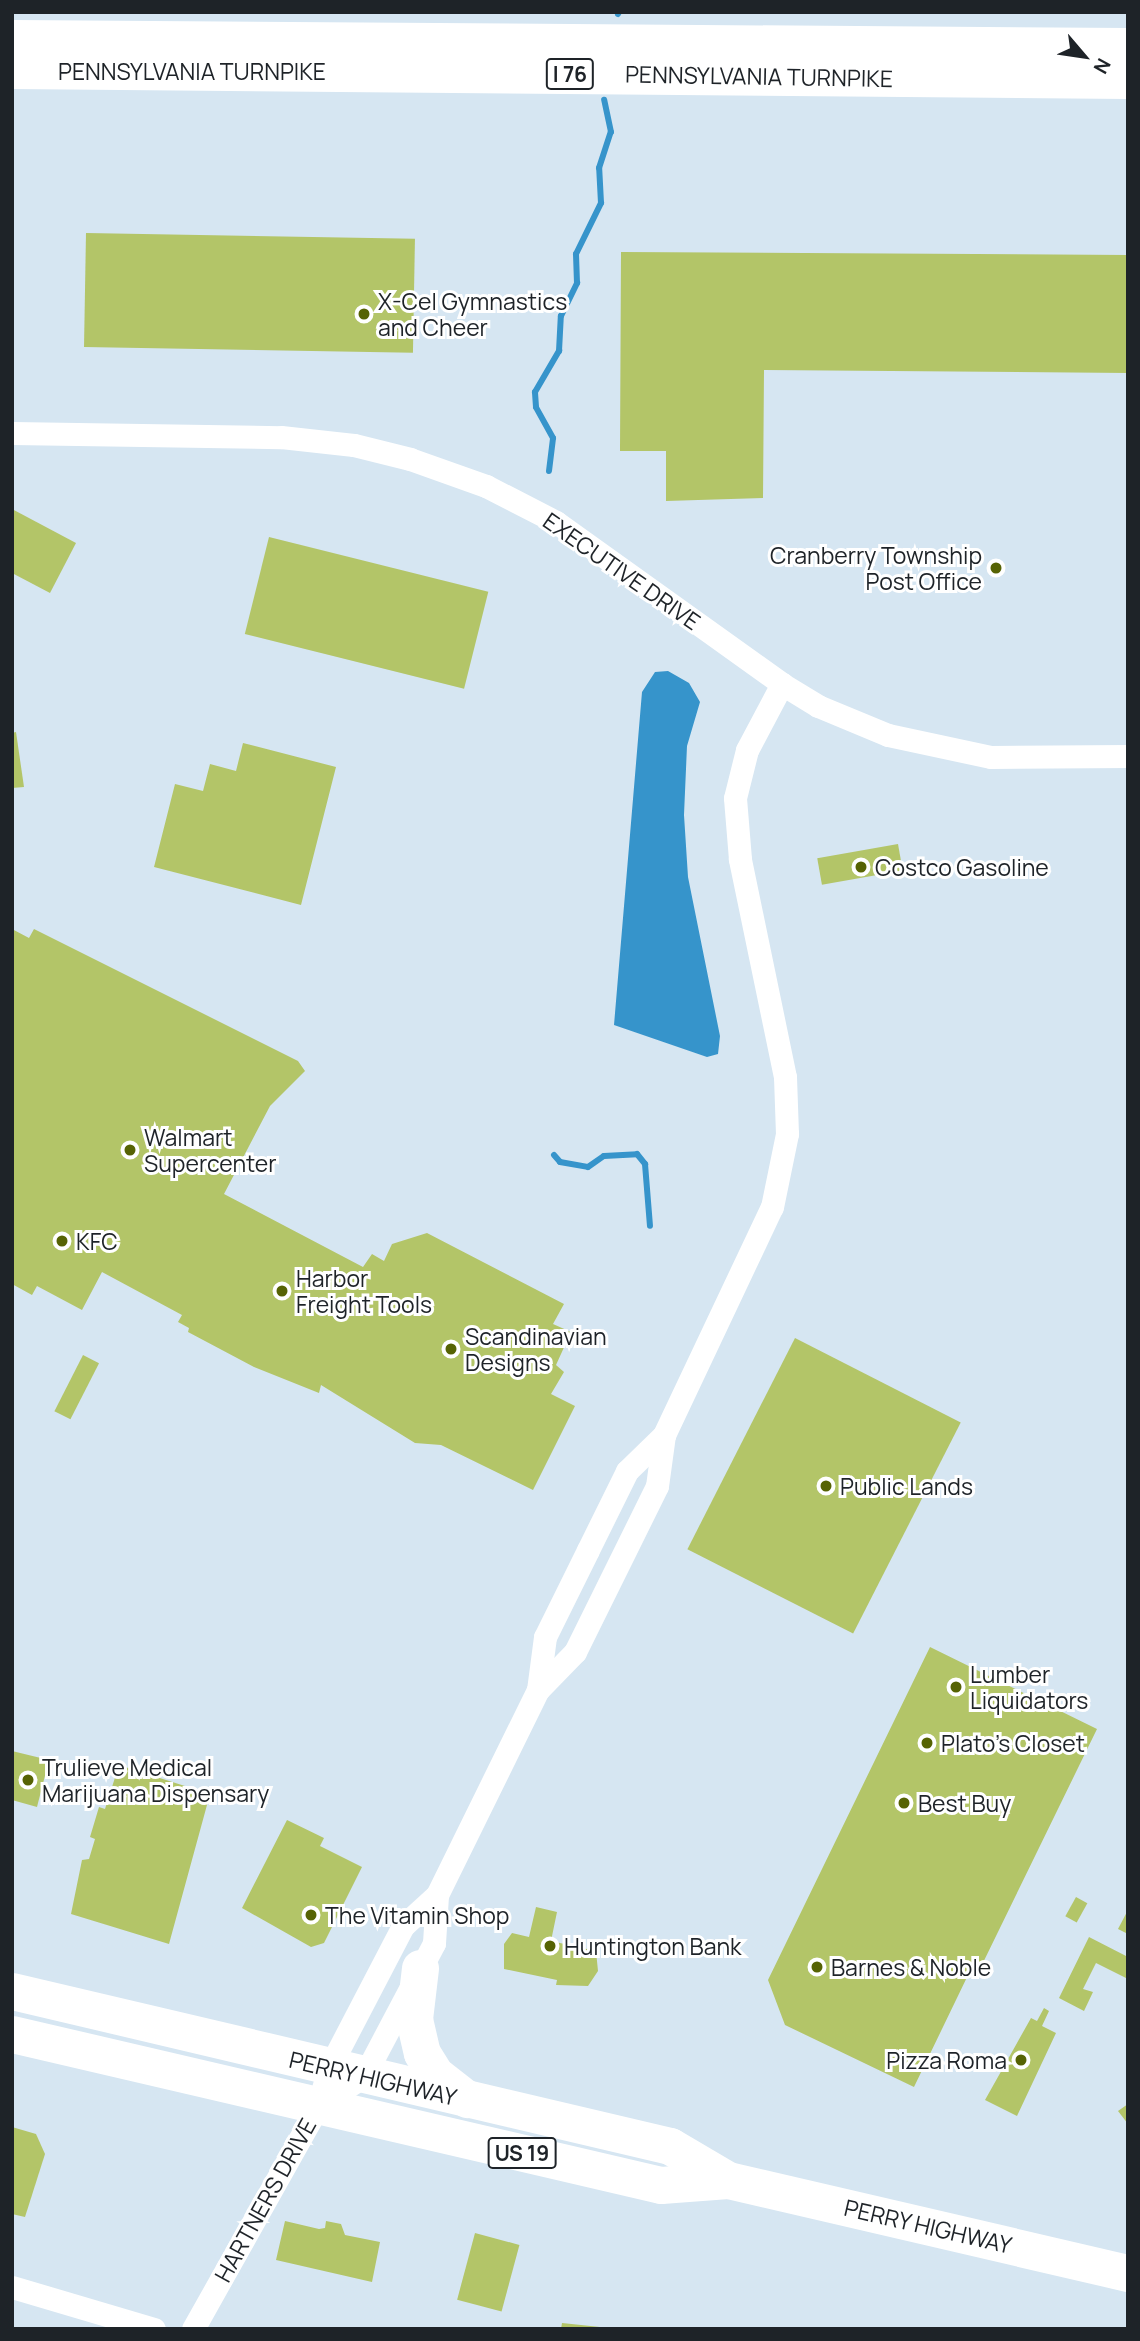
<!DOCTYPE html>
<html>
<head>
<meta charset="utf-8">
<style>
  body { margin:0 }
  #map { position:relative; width:1140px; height:2341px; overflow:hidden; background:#d6e6f2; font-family:Manrope,sans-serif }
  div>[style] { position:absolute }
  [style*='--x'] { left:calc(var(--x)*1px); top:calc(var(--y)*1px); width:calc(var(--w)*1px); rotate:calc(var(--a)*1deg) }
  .water>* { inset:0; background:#3694cb }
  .stream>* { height:6px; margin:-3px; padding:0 3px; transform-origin:3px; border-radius:3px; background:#3694cb }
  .building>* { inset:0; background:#b3c568; transform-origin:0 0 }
  .street>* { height:23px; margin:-11.5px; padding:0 11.5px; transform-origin:11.5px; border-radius:11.5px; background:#fff }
  .primary>* { height:37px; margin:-18.5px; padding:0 18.5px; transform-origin:18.5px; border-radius:18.5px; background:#fff }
  .highway>* { height:38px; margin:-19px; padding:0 19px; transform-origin:19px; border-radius:19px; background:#fff }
  .dots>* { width:19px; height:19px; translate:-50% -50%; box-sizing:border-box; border:4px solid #fff; border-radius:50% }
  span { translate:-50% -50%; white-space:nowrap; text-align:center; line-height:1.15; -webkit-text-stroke:6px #fff; paint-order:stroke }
  .shield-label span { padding:2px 5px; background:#fff; border:2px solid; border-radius:5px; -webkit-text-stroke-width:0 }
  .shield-label { font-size:21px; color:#1e2328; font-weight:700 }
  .street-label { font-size:23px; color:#1e2328 }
  .poi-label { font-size:23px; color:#1e2328 }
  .left { translate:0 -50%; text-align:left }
  .right { translate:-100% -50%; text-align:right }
  .frame { position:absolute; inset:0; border:14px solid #1e2328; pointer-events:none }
  .north { position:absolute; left:1049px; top:21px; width:70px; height:70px; -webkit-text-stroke:5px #fff; paint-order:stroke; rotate:119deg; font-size:19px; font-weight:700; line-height:28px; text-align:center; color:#1e2328 }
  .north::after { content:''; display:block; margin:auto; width:24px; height:32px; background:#1e2328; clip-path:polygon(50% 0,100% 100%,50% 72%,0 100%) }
</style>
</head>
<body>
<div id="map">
  <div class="water">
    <div style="clip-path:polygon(668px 671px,689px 683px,700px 702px,687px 746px,684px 815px,688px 877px,720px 1036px,718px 1054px,707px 1057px,614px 1025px,642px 692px,655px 672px)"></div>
  </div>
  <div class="stream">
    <div style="--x:618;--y:14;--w:2;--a:-63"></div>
    <div style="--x:549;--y:471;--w:33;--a:-83"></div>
    <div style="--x:553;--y:438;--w:35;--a:-119"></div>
    <div style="--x:536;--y:407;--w:15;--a:-94"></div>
    <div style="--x:535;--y:392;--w:48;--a:-59.7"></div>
    <div style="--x:559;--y:351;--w:35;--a:-87"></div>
    <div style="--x:561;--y:316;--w:37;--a:-64"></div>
    <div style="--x:577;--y:283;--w:29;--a:-92"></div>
    <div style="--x:576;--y:254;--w:57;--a:-63.9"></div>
    <div style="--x:601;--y:203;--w:35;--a:-93"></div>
    <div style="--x:599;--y:168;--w:38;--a:-72"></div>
    <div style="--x:611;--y:132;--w:33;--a:-102"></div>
    <div style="--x:554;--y:1155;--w:9;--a:49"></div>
    <div style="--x:560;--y:1162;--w:28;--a:10"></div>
    <div style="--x:588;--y:1167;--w:19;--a:-35"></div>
    <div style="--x:604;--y:1156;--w:33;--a:-3"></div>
    <div style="--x:637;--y:1154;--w:13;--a:51"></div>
    <div style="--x:645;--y:1164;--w:62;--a:85.4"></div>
  </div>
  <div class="building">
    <div style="left:86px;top:233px;width:329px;height:114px;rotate:1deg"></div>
    <div style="clip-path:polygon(621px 252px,1128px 255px,1128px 373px,764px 370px,763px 498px,666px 501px,666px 451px,620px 451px)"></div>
    <div style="clip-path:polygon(12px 509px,76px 543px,50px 593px,12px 573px)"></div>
    <div style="left:269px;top:537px;width:226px;height:100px;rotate:14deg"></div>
    <div style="clip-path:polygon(16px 732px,24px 787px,12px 788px,12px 733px)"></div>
    <div style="clip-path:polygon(243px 743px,336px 767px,301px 905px,154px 867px,175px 784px,203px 791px,210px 764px,236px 771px)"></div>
    <div style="left:898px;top:844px;width:27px;height:82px;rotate:80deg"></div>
    <div style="clip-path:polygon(12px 929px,29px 938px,34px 929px,298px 1061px,305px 1071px,270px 1106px,224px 1194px,363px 1267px,372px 1254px,384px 1261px,392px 1244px,427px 1233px,564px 1304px,553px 1324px,571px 1332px,556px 1365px,564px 1372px,551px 1394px,575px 1406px,533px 1490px,441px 1445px,415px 1443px,321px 1385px,319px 1393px,254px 1367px,188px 1332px,189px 1328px,178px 1322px,182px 1315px,102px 1272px,82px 1310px,37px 1286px,32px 1295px,12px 1284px)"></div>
    <div style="left:795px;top:1338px;width:186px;height:237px;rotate:27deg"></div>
    <div style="left:83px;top:1355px;width:18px;height:63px;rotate:27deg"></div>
    <div style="clip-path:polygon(930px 1647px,1097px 1729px,977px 1975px,970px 1971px,914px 2087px,785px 2025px,768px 1980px)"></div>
    <div style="clip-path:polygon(12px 1751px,49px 1760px,37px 1807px,12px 1800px)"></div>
    <div style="clip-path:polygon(119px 1765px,210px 1794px,169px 1944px,71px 1914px,82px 1860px,89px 1859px,95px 1839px,90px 1837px,99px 1807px,105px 1809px)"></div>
    <div style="clip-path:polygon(287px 1820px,324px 1838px,320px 1846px,362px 1867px,324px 1943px,311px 1947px,242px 1908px)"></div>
    <div style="left:1076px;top:1897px;width:13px;height:22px;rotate:29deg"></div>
    <div style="clip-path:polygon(536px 1907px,557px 1912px,551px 1941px,596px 1951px,598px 1971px,588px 1986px,556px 1985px,557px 1980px,504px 1969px,504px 1944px,512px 1933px,529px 1937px)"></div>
    <div style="clip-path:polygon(1128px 1910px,1128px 1934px,1118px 1929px)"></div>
    <div style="clip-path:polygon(1089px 1937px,1128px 1957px,1128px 1979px,1096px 1963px,1083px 1989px,1093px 1992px,1084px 2011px,1059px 1998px)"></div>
    <div style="clip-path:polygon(1044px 2008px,1049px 2011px,1042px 2026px,1056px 2033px,1017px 2116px,985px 2100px,1031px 2018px,1037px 2021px)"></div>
    <div style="clip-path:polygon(1128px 2104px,1128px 2124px,1118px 2111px)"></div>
    <div style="clip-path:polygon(12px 2127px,36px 2134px,45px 2154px,25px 2217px,12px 2214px)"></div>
    <div style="clip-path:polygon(285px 2221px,319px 2229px,325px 2228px,326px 2221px,341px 2224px,345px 2235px,380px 2242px,372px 2282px,276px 2260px)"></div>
    <div style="left:475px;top:2233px;width:46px;height:69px;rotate:15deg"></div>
    <div style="clip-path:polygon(562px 2323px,600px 2327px,600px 2329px,561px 2329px)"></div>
  </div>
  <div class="street">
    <div style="--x:12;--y:433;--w:269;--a:0.9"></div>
    <div style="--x:281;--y:437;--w:73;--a:6.3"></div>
    <div style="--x:354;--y:445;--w:58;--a:14"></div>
    <div style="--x:410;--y:459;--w:81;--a:19.6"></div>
    <div style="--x:486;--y:486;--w:79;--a:27.2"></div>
    <div style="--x:556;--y:522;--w:278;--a:35.6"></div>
    <div style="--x:782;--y:684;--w:42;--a:31.4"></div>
    <div style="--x:818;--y:706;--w:76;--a:22.5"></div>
    <div style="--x:888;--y:735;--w:105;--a:12.1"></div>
    <div style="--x:991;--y:757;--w:137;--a:-0.4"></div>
    <div style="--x:538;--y:1690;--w:53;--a:-82.5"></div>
    <div style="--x:545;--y:1637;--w:97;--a:-63.7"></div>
    <div style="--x:588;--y:1550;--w:88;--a:-63.7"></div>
    <div style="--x:627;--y:1471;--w:52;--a:-44.2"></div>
    <div style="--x:318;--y:2106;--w:55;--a:-33.1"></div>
    <div style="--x:364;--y:2076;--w:150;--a:-62.2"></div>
    <div style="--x:434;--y:1943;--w:48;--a:-86.4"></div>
    <div style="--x:437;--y:1895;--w:229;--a:-63.8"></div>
    <div style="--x:538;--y:1690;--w:53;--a:-45.8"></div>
    <div style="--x:575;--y:1652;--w:185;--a:-63.7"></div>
    <div style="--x:657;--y:1486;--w:51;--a:-82.2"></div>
    <div style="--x:664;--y:1435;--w:252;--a:-64.7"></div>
    <div style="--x:772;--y:1207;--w:75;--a:-78.4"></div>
    <div style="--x:787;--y:1134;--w:57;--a:-92"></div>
    <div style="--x:785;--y:1077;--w:223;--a:-101.7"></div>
    <div style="--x:740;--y:859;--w:61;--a:-94.7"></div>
    <div style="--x:735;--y:798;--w:49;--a:-76"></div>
    <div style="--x:747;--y:750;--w:75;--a:-62.1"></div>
    <div style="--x:12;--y:2287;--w:148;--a:16.5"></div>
    <div style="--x:193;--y:2329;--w:256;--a:-60.7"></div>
    <div style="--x:318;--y:2106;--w:40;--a:-74"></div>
    <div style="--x:329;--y:2068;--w:160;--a:-62.5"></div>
    <div style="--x:403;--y:1926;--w:46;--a:-42.4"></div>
  </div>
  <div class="primary">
    <div style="--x:420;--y:1968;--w:51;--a:96.7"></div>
    <div style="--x:414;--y:2019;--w:35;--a:77"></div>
    <div style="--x:422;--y:2053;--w:25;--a:58"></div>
    <div style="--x:435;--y:2074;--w:41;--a:38"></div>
    <div style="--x:12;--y:1991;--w:676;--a:13.26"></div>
    <div style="--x:670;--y:2146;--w:67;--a:30.4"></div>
    <div style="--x:12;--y:2034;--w:666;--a:13.1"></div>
    <div style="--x:661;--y:2185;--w:67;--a:-4.3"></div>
    <div style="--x:728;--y:2180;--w:411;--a:13.1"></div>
  </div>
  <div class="highway">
    <div style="--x:12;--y:39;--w:1116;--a:0.41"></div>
    <div style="--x:12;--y:70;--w:1116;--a:0.51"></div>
  </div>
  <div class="dots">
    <div style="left:364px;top:314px;background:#566304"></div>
    <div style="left:996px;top:568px;background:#566304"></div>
    <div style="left:861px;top:867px;background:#566304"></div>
    <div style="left:130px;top:1150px;background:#566304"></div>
    <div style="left:62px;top:1241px;background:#566304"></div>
    <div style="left:282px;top:1291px;background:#566304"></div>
    <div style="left:451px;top:1349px;background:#566304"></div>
    <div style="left:826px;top:1486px;background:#566304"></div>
    <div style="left:956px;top:1687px;background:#566304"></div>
    <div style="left:927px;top:1743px;background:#566304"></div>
    <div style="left:28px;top:1780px;background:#566304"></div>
    <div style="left:904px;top:1803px;background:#566304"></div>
    <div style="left:311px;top:1915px;background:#566304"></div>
    <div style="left:550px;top:1946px;background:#566304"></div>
    <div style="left:817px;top:1967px;background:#566304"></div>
    <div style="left:1021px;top:2060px;background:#566304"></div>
  </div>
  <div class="shield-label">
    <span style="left:570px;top:74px">I 76</span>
    <span style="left:522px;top:2153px">US 19</span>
  </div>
  <div class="street-label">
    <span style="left:192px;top:71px">PENNSYLVANIA TURNPIKE</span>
    <span style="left:759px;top:76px;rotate:1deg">PENNSYLVANIA TURNPIKE</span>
    <span style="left:622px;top:571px;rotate:35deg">EXECUTIVE DRIVE</span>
    <span style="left:373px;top:2078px;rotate:13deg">PERRY HIGHWAY</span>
    <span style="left:265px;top:2200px;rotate:-61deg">HARTNERS DRIVE</span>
    <span style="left:928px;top:2226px;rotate:13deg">PERRY HIGHWAY</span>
  </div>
  <div class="poi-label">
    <span class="left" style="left:378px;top:314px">X-Cel Gymnastics<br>and Cheer</span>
    <span class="right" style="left:982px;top:568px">Cranberry Township<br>Post Office</span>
    <span class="left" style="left:875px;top:867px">Costco Gasoline</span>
    <span class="left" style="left:144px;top:1150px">Walmart<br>Supercenter</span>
    <span class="left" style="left:76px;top:1241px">KFC</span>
    <span class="left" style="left:296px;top:1291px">Harbor<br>Freight Tools</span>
    <span class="left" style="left:465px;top:1349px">Scandinavian<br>Designs</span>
    <span class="left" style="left:840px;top:1486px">Public Lands</span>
    <span class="left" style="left:970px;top:1687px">Lumber<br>Liquidators</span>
    <span class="left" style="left:941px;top:1743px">Plato's Closet</span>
    <span class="left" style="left:42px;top:1780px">Trulieve Medical<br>Marijuana Dispensary</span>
    <span class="left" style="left:918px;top:1803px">Best Buy</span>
    <span class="left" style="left:325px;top:1915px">The Vitamin Shop</span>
    <span class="left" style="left:564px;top:1946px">Huntington Bank</span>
    <span class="left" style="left:831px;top:1967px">Barnes &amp; Noble</span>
    <span class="right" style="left:1007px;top:2060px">Pizza Roma</span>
  </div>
  <div class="frame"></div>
  <div class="north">N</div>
</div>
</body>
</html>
